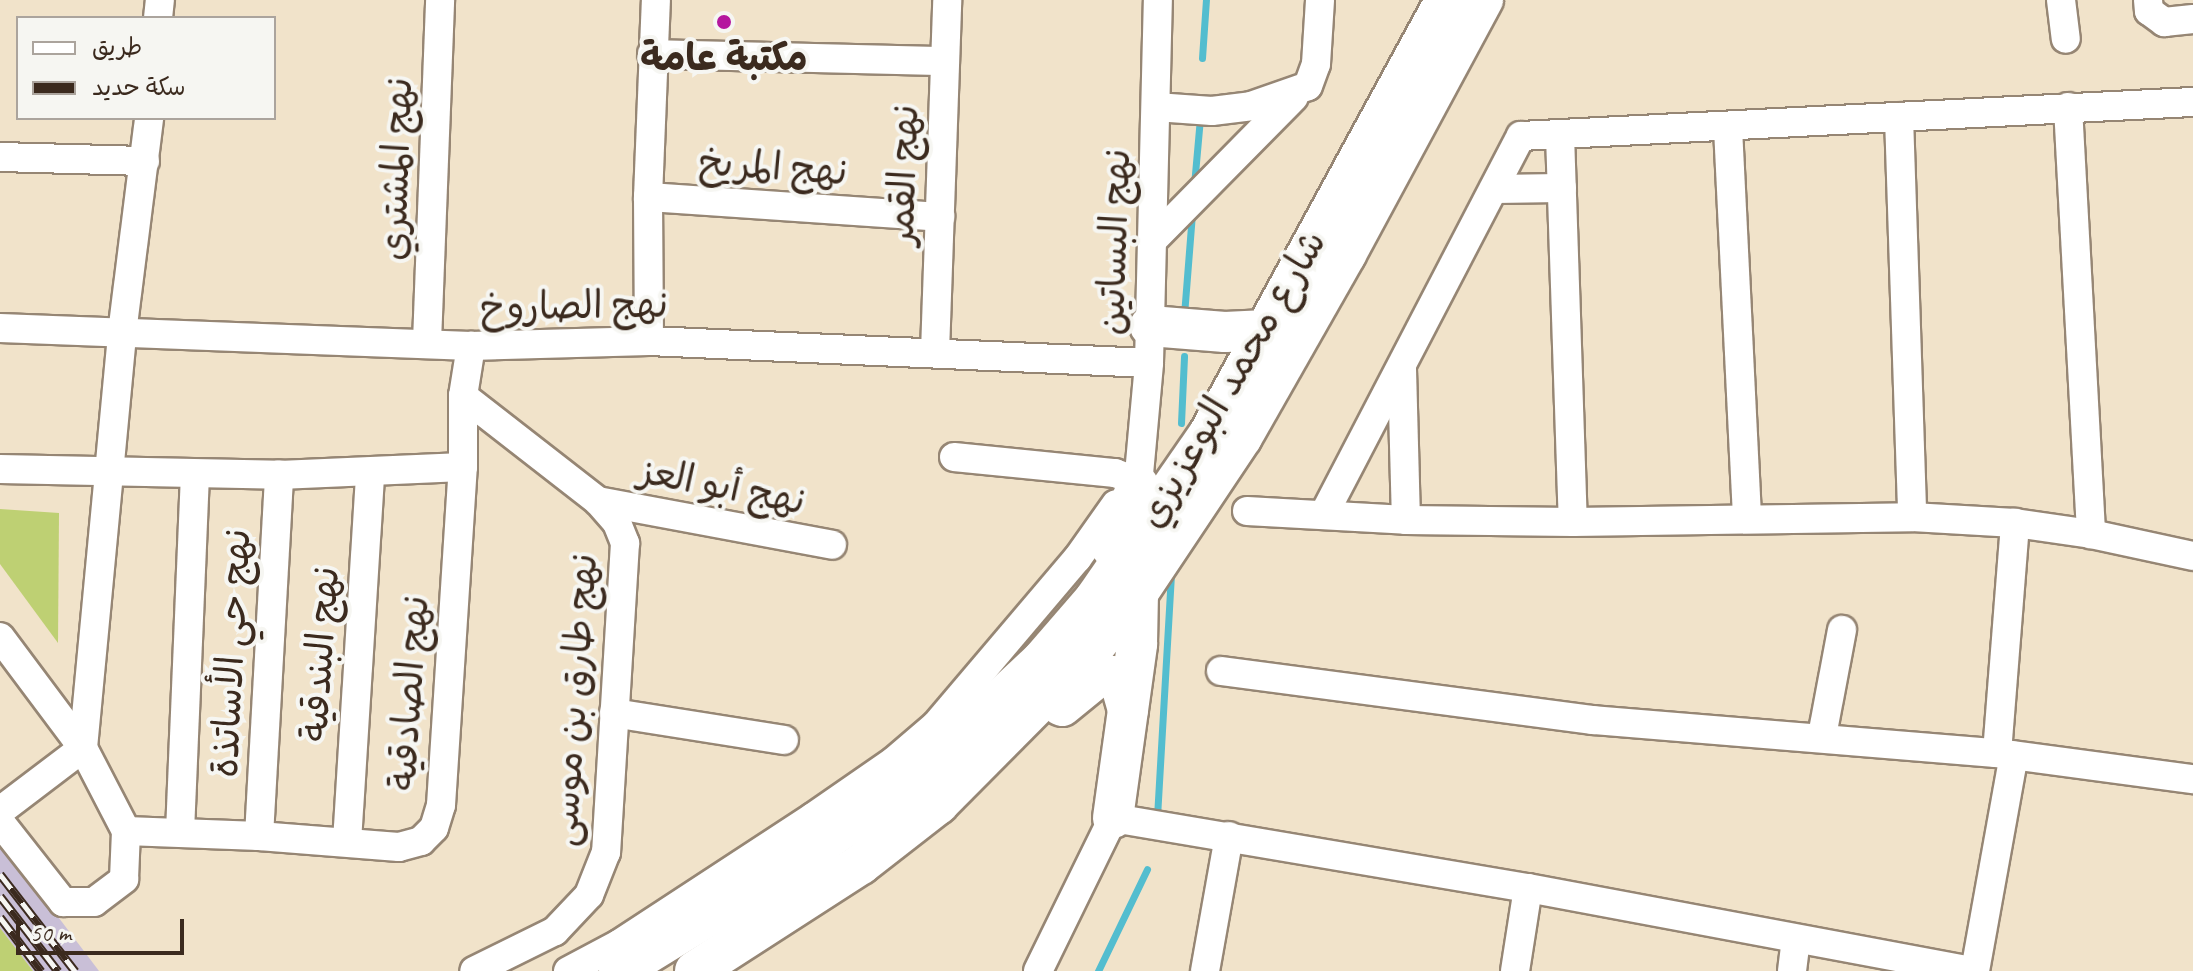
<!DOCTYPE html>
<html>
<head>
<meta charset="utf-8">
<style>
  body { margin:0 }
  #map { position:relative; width:2193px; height:971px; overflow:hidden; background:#f1e3ca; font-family:Caveat,"Playpen Sans Arabic",sans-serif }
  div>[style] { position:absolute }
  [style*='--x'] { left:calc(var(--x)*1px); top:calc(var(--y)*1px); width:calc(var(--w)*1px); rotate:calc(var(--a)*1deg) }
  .industrial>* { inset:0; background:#c9bfd7 }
  .green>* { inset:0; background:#bed073 }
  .stream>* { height:7px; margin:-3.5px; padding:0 3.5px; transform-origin:3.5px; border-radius:3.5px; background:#53bdcf }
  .roads { filter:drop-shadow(2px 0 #968674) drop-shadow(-2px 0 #968674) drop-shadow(0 2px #968674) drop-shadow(0 -2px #968674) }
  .minor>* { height:28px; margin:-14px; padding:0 14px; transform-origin:14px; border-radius:14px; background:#fff }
  .highway>* { height:40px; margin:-20px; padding:0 20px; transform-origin:20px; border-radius:20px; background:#fff }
  .rail>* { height:9px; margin-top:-4.5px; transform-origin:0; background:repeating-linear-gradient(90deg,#f6f6f2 0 18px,#3b2a1e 0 36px); box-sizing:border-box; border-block:2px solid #3b2a1e }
  .dots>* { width:22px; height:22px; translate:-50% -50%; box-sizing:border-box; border:4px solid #f6f6f2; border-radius:50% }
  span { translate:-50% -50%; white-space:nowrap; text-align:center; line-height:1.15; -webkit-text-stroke:8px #f6f6f2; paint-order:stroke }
  .poi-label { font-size:38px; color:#3b2a1e; font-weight:700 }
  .street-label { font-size:38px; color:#3b2a1e }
  .legend { position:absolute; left:16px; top:16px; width:260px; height:104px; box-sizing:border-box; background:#f6f6f2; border:2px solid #aba49d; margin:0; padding:10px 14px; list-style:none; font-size:24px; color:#3b2a1e }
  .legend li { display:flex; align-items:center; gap:16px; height:40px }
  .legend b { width:40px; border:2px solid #aba49d }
  .scale { position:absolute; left:16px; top:919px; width:168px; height:36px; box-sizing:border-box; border:4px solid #3b2a1e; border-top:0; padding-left:10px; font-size:24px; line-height:28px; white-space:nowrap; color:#3b2a1e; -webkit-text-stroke:6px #f6f6f2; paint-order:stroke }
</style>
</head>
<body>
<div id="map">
  <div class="industrial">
    <div style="clip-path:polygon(0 840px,99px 971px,33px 971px,0 928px)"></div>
  </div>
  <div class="green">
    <div style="clip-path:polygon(0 509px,59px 513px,58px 643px,0 564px)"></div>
    <div style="clip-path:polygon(0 928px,33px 971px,0 971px)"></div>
  </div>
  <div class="stream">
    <div style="--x:1202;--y:58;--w:58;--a:-86.1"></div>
    <div style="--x:1194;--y:185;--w:67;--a:-84.9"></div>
    <div style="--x:1184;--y:315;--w:101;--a:-85.5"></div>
    <div style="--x:1181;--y:423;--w:67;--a:-87.4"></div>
    <div style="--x:1157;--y:817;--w:246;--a:-86.7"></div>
    <div style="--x:1098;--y:971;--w:113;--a:-64.3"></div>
  </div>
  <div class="roads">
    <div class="minor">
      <div style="--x:2061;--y:0;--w:39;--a:83"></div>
      <div style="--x:2148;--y:0;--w:11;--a:85"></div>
      <div style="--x:2149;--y:11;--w:19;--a:36"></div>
      <div style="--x:2164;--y:22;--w:29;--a:-6"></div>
      <div style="--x:158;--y:18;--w:18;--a:-84"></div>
      <div style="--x:652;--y:54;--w:293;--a:1.4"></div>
      <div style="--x:1156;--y:107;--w:56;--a:4.1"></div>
      <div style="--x:1212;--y:111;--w:39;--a:-7"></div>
      <div style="--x:1251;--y:106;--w:60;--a:-19.3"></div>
      <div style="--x:1308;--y:86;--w:23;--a:-70"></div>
      <div style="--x:1316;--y:64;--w:64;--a:-86.4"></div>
      <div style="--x:2068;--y:107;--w:428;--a:86.9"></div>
      <div style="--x:1899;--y:117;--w:400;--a:88.1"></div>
      <div style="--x:1728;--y:128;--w:389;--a:87.2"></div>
      <div style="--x:1560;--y:135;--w:387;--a:88.1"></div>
      <div style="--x:0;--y:157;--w:145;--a:1.6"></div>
      <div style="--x:1494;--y:189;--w:68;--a:-0.8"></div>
      <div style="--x:648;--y:197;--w:293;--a:3.9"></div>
      <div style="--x:1154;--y:239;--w:199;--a:-45.4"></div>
      <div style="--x:0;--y:328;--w:471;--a:2.2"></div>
      <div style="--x:471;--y:346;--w:178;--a:-1.6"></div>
      <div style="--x:649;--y:341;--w:500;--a:2.52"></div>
      <div style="--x:649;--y:341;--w:144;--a:-90.4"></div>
      <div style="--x:648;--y:197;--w:197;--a:-87.7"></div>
      <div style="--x:427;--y:342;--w:342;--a:-87.8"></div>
      <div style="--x:935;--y:352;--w:352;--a:-88"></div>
      <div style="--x:1402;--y:369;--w:151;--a:88.5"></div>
      <div style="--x:463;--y:396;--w:171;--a:37.9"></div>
      <div style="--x:598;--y:501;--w:29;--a:49"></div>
      <div style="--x:617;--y:523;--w:22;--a:68"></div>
      <div style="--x:625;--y:543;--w:310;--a:93.5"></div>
      <div style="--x:606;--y:852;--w:46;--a:111.6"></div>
      <div style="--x:589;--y:895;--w:50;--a:133.4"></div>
      <div style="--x:555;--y:931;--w:90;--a:153.7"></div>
      <div style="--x:954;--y:457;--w:162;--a:5.7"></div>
      <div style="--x:1115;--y:473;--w:19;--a:21"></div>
      <div style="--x:0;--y:469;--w:279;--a:1.2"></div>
      <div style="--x:279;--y:475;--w:184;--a:-2.5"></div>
      <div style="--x:1138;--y:485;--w:122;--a:-84.8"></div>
      <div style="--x:1149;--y:363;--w:363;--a:-88.6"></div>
      <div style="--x:598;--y:501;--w:238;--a:10.6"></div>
      <div style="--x:1247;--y:511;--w:159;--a:3.2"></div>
      <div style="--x:1406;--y:520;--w:167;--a:0.7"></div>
      <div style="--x:1573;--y:522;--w:339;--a:-0.8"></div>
      <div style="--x:1912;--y:517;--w:103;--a:3.3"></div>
      <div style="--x:2015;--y:523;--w:77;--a:8.2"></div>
      <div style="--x:2091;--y:534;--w:104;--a:12.2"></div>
      <div style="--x:1324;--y:514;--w:426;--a:-62.5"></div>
      <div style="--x:1521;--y:136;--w:673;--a:-2.9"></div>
      <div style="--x:0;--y:637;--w:139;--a:53.2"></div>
      <div style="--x:83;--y:748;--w:93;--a:62.6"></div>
      <div style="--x:1221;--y:671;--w:375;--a:7.5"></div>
      <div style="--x:1593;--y:720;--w:405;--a:4.7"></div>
      <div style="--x:1997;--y:753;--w:198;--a:7.6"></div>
      <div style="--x:614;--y:713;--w:172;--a:9"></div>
      <div style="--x:1822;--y:736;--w:108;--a:-79.3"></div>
      <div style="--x:1997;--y:753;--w:231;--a:-85.5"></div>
      <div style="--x:0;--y:811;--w:104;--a:-37.2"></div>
      <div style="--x:83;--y:748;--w:417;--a:-84.6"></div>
      <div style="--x:122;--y:333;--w:217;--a:-82.8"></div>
      <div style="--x:0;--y:822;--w:102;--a:51.8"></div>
      <div style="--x:63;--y:902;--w:31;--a:0"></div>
      <div style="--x:94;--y:902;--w:38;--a:-37"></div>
      <div style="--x:124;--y:879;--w:48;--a:-87.6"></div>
      <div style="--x:126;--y:831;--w:133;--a:2.2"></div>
      <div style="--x:259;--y:836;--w:140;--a:4.5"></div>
      <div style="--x:399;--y:847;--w:23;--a:-15"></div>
      <div style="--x:421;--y:841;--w:18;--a:-45"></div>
      <div style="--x:434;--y:828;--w:24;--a:-73"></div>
      <div style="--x:441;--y:805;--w:339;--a:-86.3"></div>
      <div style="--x:463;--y:467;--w:71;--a:-90"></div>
      <div style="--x:463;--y:396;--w:51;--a:-80.9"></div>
      <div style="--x:180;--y:832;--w:358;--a:-87.6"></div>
      <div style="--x:259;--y:836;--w:362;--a:-86.8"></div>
      <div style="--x:347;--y:842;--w:371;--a:-86.4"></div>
      <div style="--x:568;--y:971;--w:58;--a:-27.9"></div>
      <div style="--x:619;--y:944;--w:232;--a:-33.2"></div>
      <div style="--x:813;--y:817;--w:98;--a:-34.7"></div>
      <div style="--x:894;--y:761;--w:55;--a:-40.6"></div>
      <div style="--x:936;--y:725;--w:218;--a:-49.7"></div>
      <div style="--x:1077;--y:559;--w:67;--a:-54.7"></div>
      <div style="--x:1038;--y:971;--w:170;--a:-63.9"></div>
      <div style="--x:1113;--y:818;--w:421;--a:9.6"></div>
      <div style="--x:1528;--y:888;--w:450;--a:10.6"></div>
      <div style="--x:1205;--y:971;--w:137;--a:-79.9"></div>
      <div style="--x:1515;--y:971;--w:84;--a:-81.1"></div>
      <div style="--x:1792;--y:971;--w:32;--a:-83"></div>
      <div style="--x:1975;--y:971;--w:219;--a:-79.8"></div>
    </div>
    <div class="highway">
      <div style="--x:1150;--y:326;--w:75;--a:4.6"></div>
      <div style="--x:1225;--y:332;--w:41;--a:-2.8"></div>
      <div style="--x:1111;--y:547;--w:68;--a:-66.5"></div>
      <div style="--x:1062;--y:706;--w:49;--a:-39.2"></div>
      <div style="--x:1100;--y:675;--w:12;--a:5"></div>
      <div style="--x:1112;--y:676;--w:10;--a:37"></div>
      <div style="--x:1120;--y:682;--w:29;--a:74"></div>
      <div style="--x:1113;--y:818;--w:176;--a:-82.1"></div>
      <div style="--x:1137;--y:644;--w:51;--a:-88.9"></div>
      <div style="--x:619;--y:971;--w:187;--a:-31.6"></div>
      <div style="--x:778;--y:873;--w:166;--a:-34.5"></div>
      <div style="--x:915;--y:779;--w:174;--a:-43.1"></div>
      <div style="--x:1042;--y:660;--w:79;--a:-49.1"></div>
      <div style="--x:1094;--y:600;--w:202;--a:-55.3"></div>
      <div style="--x:1209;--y:434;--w:494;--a:-61.4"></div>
      <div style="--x:695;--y:971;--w:197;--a:-32.8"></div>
      <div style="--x:861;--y:864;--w:98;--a:-37.9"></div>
      <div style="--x:938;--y:804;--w:221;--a:-45.2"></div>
      <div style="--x:1094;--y:647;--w:70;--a:-50.8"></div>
      <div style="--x:1138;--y:593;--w:187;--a:-56.3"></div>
      <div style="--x:1242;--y:437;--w:210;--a:-60.4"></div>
      <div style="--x:1346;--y:254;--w:289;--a:-61.7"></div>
    </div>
  </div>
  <div class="rail">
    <div style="--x:0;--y:874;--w:123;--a:52.3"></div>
    <div style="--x:0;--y:896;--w:95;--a:52.3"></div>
    <div style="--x:0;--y:917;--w:68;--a:52.8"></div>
  </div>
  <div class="dots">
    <div style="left:724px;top:22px;background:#b5179e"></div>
  </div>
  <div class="poi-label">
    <span style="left:724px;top:58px">مكتبة عامة</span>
  </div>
  <div class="street-label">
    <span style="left:773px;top:167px;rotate:4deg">نهج المريخ</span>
    <span style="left:396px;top:169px;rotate:-88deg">نهج المشتري</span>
    <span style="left:903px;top:175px;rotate:-88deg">نهج القمر</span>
    <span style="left:1114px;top:242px;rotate:-88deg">نهج البساتين</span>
    <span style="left:574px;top:306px;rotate:-1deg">نهج الصاروخ</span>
    <span style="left:1232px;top:379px;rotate:-60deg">شارع محمد البوعزيزي</span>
    <span style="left:722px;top:486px;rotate:11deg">نهج أبو العز</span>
    <span style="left:231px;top:653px;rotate:-87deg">نهج حي الأساتذة</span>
    <span style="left:320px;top:654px;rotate:-86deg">نهج البندقية</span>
    <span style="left:409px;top:693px;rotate:-86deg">نهج الصادقية</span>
    <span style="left:574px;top:700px;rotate:-86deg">نهج طارق بن موسى</span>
  </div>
  <ul class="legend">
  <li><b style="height:10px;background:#fff"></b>طريق</li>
  <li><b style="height:10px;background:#3b2a1e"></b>سكة حديد</li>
  </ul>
  <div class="scale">50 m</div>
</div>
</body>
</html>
